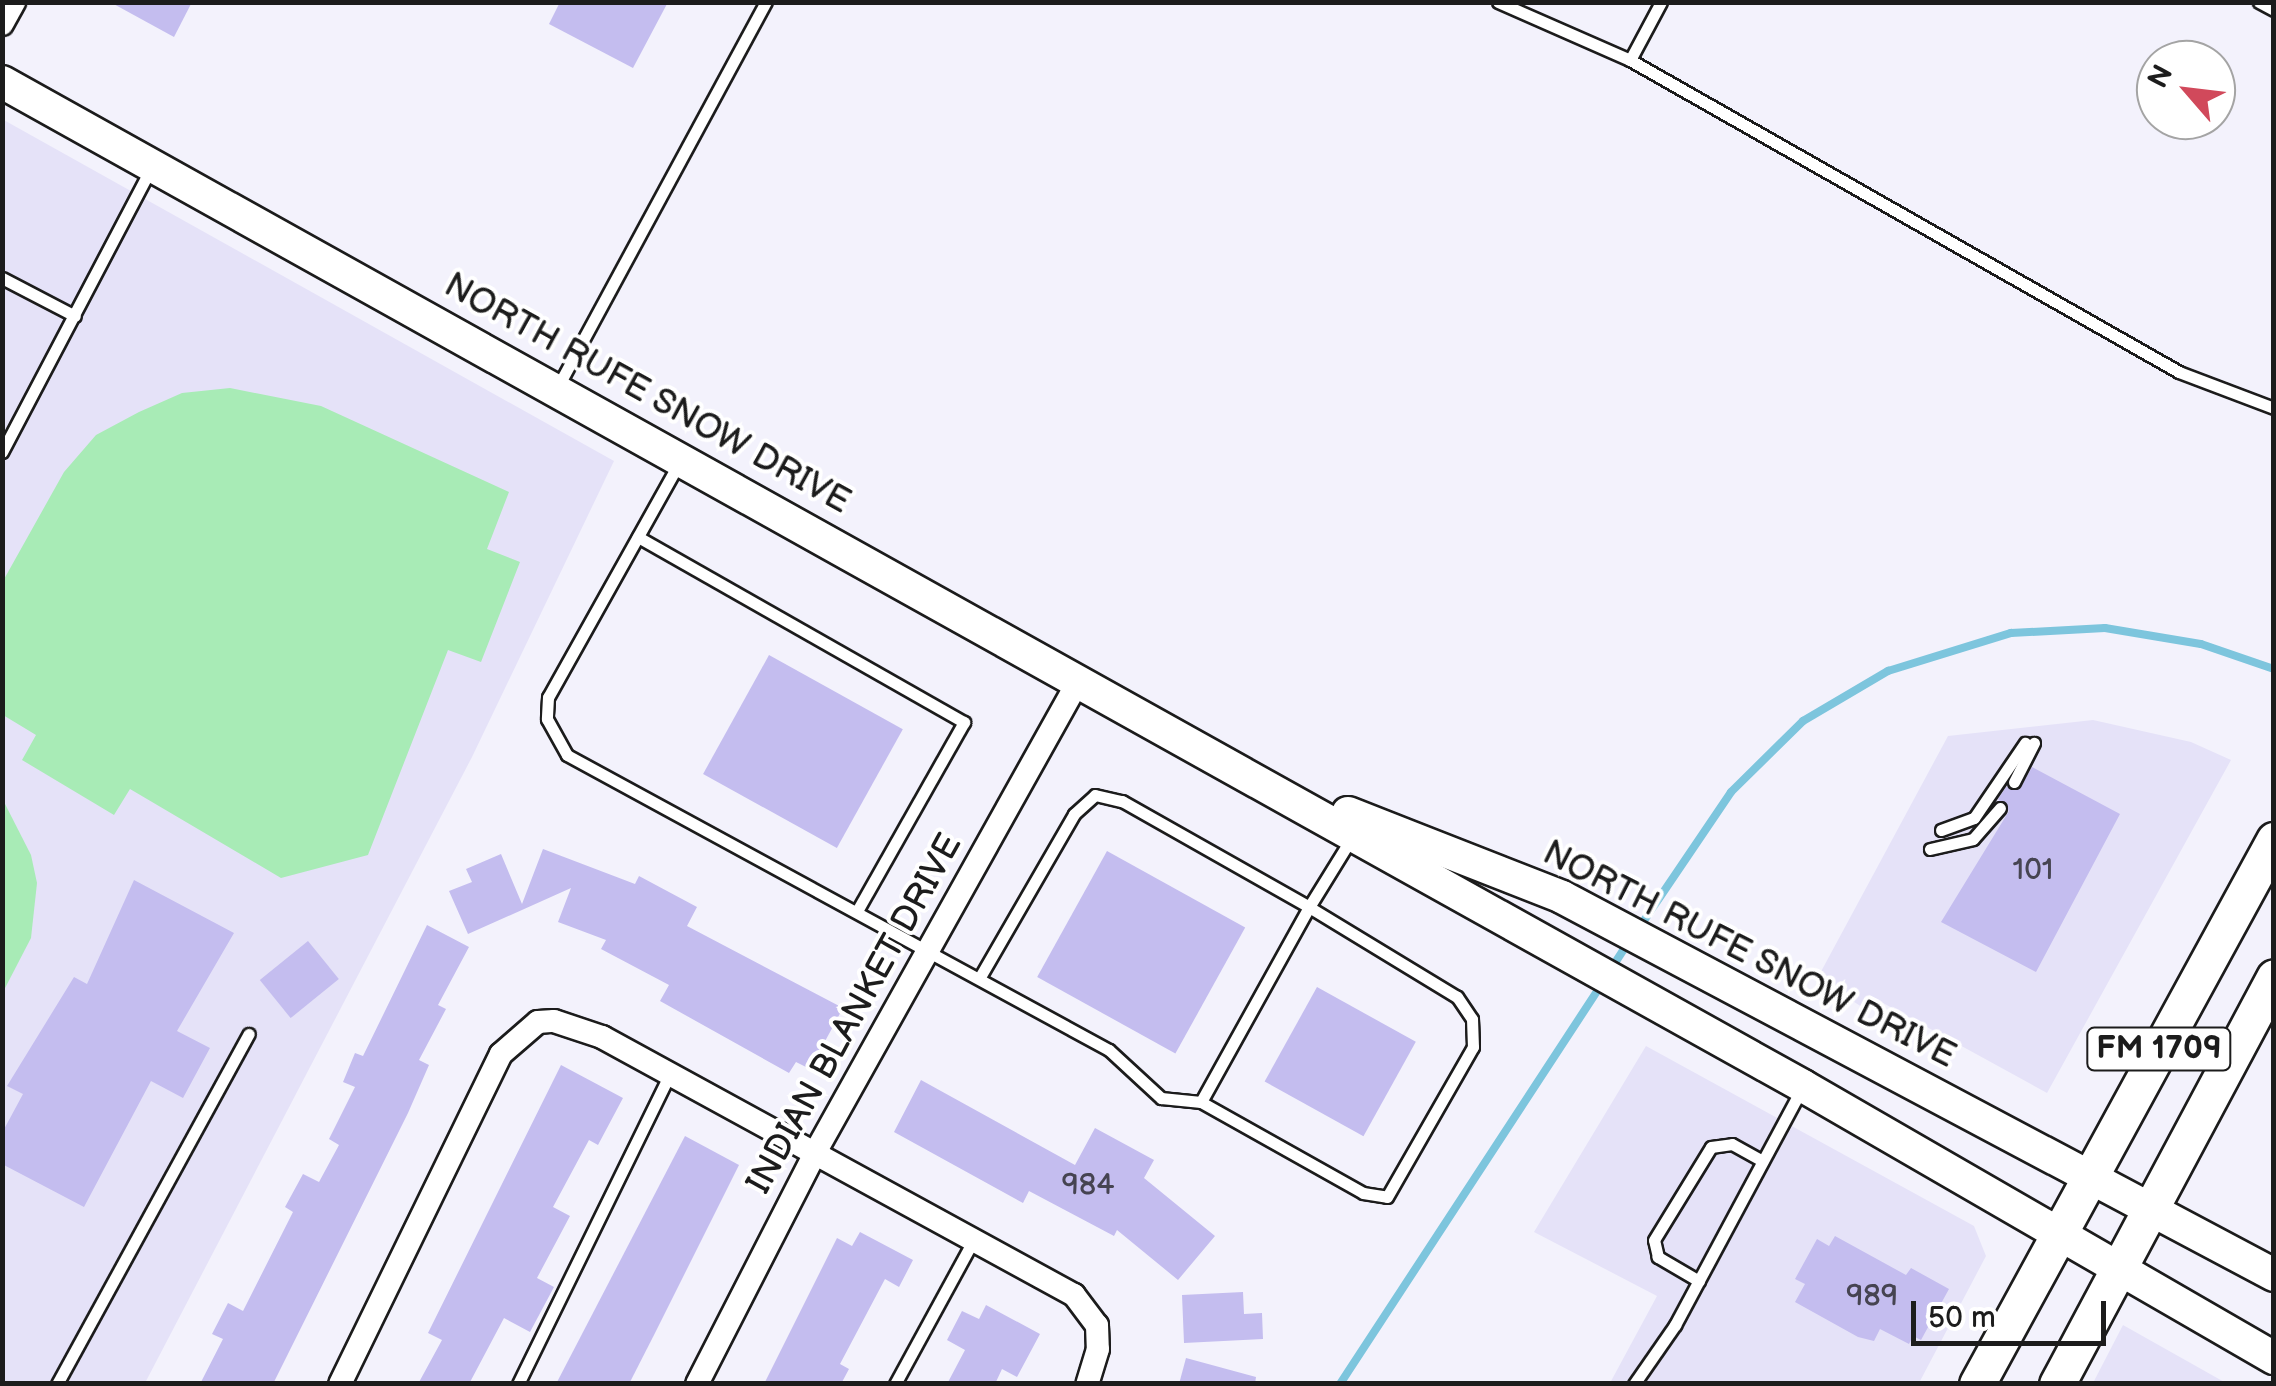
<!DOCTYPE html>
<html>
<head>
<meta charset="utf-8">
<style>
  body { margin:0 }
  #map { position:relative; width:2276px; height:1386px; overflow:hidden; background:#f3f2fc; font-family:"Balsamiq Sans",sans-serif }
  div>[style] { position:absolute }
  [style*='--x'] { left:calc(var(--x)*1px); top:calc(var(--y)*1px); width:calc(var(--w)*1px); rotate:calc(var(--a)*1deg) }
  .built>* { inset:0; background:#e5e2f8 }
  .green>* { inset:0; background:#a8ebb6 }
  .stream>* { height:8px; margin:-4px; padding:0 4px; transform-origin:4px; border-radius:4px; background:#7dc5dd }
  .building>* { inset:0; background:#c4bdef; transform-origin:0 0 }
  .roads { filter:drop-shadow(2px 0 #1c1c1c) drop-shadow(-2px 0 #1c1c1c) drop-shadow(0 2px #1c1c1c) drop-shadow(0 -2px #1c1c1c) }
  .service>* { height:11px; margin:-5.5px; padding:0 5.5px; transform-origin:5.5px; border-radius:5.5px; background:#fff }
  .minor>* { height:22px; margin:-11px; padding:0 11px; transform-origin:11px; border-radius:11px; background:#fff }
  .secondary>* { height:32px; margin:-16px; padding:0 16px; transform-origin:16px; border-radius:16px; background:#fff }
  .primary>* { height:35px; margin:-17.5px; padding:0 17.5px; transform-origin:17.5px; border-radius:17.5px; background:#fff }
  span { translate:-50% -50%; white-space:nowrap; text-align:center; line-height:1.15; -webkit-text-stroke:8px #fff; paint-order:stroke }
  .number-label { font-size:30px; color:#464451 }
  .number-label span { -webkit-text-stroke-width:0 }
  .shield-label span { padding:2px 8px; background:#fff; border:2px solid; border-radius:8px; -webkit-text-stroke-width:0 }
  .shield-label { font-size:32px; color:#1c1c1c; font-weight:700 }
  .street-label { font-size:35px; color:#1c1c1c }
  .frame { position:absolute; inset:0; border:5px solid #1c1c1c; pointer-events:none }
  .north { position:absolute; left:2136px; top:40px; width:100px; height:100px; box-sizing:border-box; background:#fff; border:2px solid #a4a4a4; border-radius:50%; rotate:298deg; font-size:28px; font-weight:700; line-height:40px; text-align:center; color:#1c1c1c }
  .north::after { content:''; display:block; margin:auto; width:35px; height:45px; background:#d1495b; clip-path:polygon(50% 0,100% 100%,50% 72%,0 100%) }
  .scale { position:absolute; left:1911px; top:1301px; width:195px; height:45px; box-sizing:border-box; border:5px solid #1c1c1c; border-top:0; padding-left:12px; font-size:30px; line-height:35px; white-space:nowrap; color:#1c1c1c; -webkit-text-stroke:8px #fff; paint-order:stroke }
</style>
</head>
<body>
<div id="map">
  <div class="built">
    <div style="clip-path:polygon(2px 119px,614px 461px,472px 757px,145px 1383px,3px 1383px)"></div>
    <div style="clip-path:polygon(2093px 720px,2191px 742px,2231px 760px,2047px 1093px,1874px 998px,1867px 1010px,1817px 979px,1948px 736px)"></div>
    <div style="clip-path:polygon(1646px 1046px,1974px 1226px,1986px 1256px,1919px 1383px,1610px 1383px,1657px 1296px,1534px 1232px)"></div>
    <div style="clip-path:polygon(2123px 1325px,2226px 1383px,2093px 1383px)"></div>
  </div>
  <div class="green">
    <div style="clip-path:polygon(230px 388px,321px 406px,509px 492px,487px 549px,520px 562px,481px 662px,448px 650px,368px 855px,281px 878px,130px 789px,114px 815px,22px 760px,36px 735px,3px 715px,3px 581px,64px 472px,96px 435px,139px 412px,182px 393px)"></div>
    <div style="clip-path:polygon(3px 800px,31px 855px,37px 883px,31px 938px,3px 992px)"></div>
  </div>
  <div class="stream">
    <div style="--x:1639;--y:928;--w:164;--a:-55.9"></div>
    <div style="--x:1731;--y:792;--w:101;--a:-44.6"></div>
    <div style="--x:1803;--y:721;--w:99;--a:-30.5"></div>
    <div style="--x:1888;--y:671;--w:129;--a:-17.2"></div>
    <div style="--x:2011;--y:633;--w:94;--a:-3"></div>
    <div style="--x:2105;--y:628;--w:97;--a:9.5"></div>
    <div style="--x:2201;--y:644;--w:77;--a:18.9"></div>
    <div style="--x:1611;--y:969;--w:31;--a:-57"></div>
    <div style="--x:1340;--y:1384;--w:477;--a:-56.8"></div>
  </div>
  <div class="building">
    <div style="clip-path:polygon(110px 2px,192px 2px,174px 37px)"></div>
    <div style="clip-path:polygon(560px 2px,668px 2px,633px 68px,549px 24px)"></div>
    <div style="left:769px;top:655px;width:153px;height:136px;rotate:29deg"></div>
    <div style="clip-path:polygon(2032px 767px,2120px 814px,2036px 972px,1941px 922px,2009px 811px,1998px 799px,2006px 787px,2020px 789px)"></div>
    <div style="clip-path:polygon(543px 849px,635px 884px,639px 876px,697px 907px,687px 926px,843px 1008px,810px 1069px,796px 1062px,789px 1073px,660px 1001px,669px 985px,601px 949px,606px 940px,558px 922px,571px 888px,468px 934px,449px 891px,472px 882px,466px 869px,501px 854px,522px 904px)"></div>
    <div style="left:1107px;top:851px;width:158px;height:144px;rotate:29deg"></div>
    <div style="clip-path:polygon(134px 880px,234px 933px,177px 1031px,210px 1048px,183px 1098px,151px 1081px,84px 1207px,2px 1164px,2px 1133px,23px 1094px,7px 1086px,74px 977px,87px 984px)"></div>
    <div style="clip-path:polygon(427px 925px,469px 947px,438px 1005px,446px 1009px,419px 1060px,429px 1065px,408px 1113px,273px 1384px,200px 1384px,223px 1339px,212px 1334px,228px 1303px,243px 1311px,293px 1212px,285px 1207px,303px 1174px,319px 1182px,339px 1145px,329px 1139px,355px 1087px,343px 1082px,355px 1053px,363px 1056px)"></div>
    <div style="left:308px;top:941px;width:49px;height:62px;rotate:51deg"></div>
    <div style="left:1317px;top:987px;width:113px;height:108px;rotate:29deg"></div>
    <div style="clip-path:polygon(561px 1065px,623px 1098px,598px 1145px,589px 1140px,553px 1207px,570px 1216px,537px 1278px,554px 1287px,530px 1332px,504px 1318px,469px 1384px,418px 1384px,442px 1340px,428px 1333px)"></div>
    <div style="clip-path:polygon(921px 1080px,1075px 1165px,1095px 1128px,1154px 1160px,1144px 1178px,1215px 1236px,1178px 1280px,1117px 1230px,1114px 1236px,1029px 1191px,1023px 1203px,894px 1132px)"></div>
    <div style="clip-path:polygon(685px 1136px,739px 1165px,655px 1333px,629px 1384px,556px 1384px)"></div>
    <div style="clip-path:polygon(860px 1232px,913px 1260px,899px 1287px,885px 1279px,840px 1364px,849px 1369px,841px 1384px,764px 1384px,837px 1238px,852px 1246px)"></div>
    <div style="clip-path:polygon(1835px 1236px,1906px 1275px,1911px 1268px,1949px 1289px,1921px 1340px,1913px 1336px,1909px 1344px,1880px 1329px,1874px 1341px,1858px 1337px,1795px 1302px,1805px 1284px,1795px 1279px,1817px 1239px,1829px 1246px)"></div>
    <div style="clip-path:polygon(1243px 1292px,1244px 1314px,1262px 1313px,1263px 1339px,1184px 1343px,1182px 1295px)"></div>
    <div style="clip-path:polygon(986px 1305px,1040px 1334px,1017px 1377px,1002px 1369px,995px 1384px,947px 1384px,965px 1350px,947px 1340px,962px 1311px,979px 1319px)"></div>
    <div style="clip-path:polygon(1186px 1358px,1256px 1377px,1255px 1384px,1179px 1384px)"></div>
  </div>
  <div class="roads">
    <div class="service">
      <div style="--x:1498;--y:2;--w:144;--a:23.7"></div>
      <div style="--x:1661;--y:2;--w:66;--a:118.1"></div>
      <div style="--x:1630;--y:60;--w:631;--a:29.61"></div>
      <div style="--x:2179;--y:372;--w:102;--a:20.8"></div>
      <div style="--x:2259;--y:2;--w:17;--a:28"></div>
      <div style="--x:2;--y:278;--w:82;--a:27.5"></div>
      <div style="--x:556;--y:390;--w:441;--a:-61.6"></div>
      <div style="--x:2;--y:452;--w:321;--a:-62.3"></div>
      <div style="--x:679;--y:463;--w:268;--a:119.2"></div>
      <div style="--x:548;--y:697;--w:22;--a:93"></div>
      <div style="--x:547;--y:719;--w:41;--a:60.9"></div>
      <div style="--x:567;--y:755;--w:617;--a:28.56"></div>
      <div style="--x:1109;--y:1050;--w:71;--a:42.7"></div>
      <div style="--x:1161;--y:1098;--w:40;--a:5.7"></div>
      <div style="--x:1201;--y:1102;--w:186;--a:29.3"></div>
      <div style="--x:1363;--y:1193;--w:24;--a:9"></div>
      <div style="--x:1387;--y:1197;--w:173;--a:-60.2"></div>
      <div style="--x:1473;--y:1047;--w:28;--a:-92"></div>
      <div style="--x:1472;--y:1019;--w:27;--a:-124"></div>
      <div style="--x:1457;--y:997;--w:173;--a:-148.7"></div>
      <div style="--x:1309;--y:907;--w:223;--a:119"></div>
      <div style="--x:638;--y:537;--w:375;--a:29.6"></div>
      <div style="--x:964;--y:722;--w:217;--a:119.5"></div>
      <div style="--x:2014;--y:782;--w:44;--a:-62.9"></div>
      <div style="--x:1941;--y:830;--w:35;--a:-20"></div>
      <div style="--x:1974;--y:818;--w:91;--a:-55.8"></div>
      <div style="--x:1930;--y:849;--w:44;--a:-13.1"></div>
      <div style="--x:1973;--y:839;--w:41;--a:-48.9"></div>
      <div style="--x:980;--y:977;--w:188;--a:-60"></div>
      <div style="--x:1074;--y:814;--w:28;--a:-42"></div>
      <div style="--x:1095;--y:795;--w:28;--a:13"></div>
      <div style="--x:1122;--y:801;--w:215;--a:29.5"></div>
      <div style="--x:1309;--y:907;--w:80;--a:-58.3"></div>
      <div style="--x:1699;--y:1281;--w:48;--a:-149.7"></div>
      <div style="--x:1658;--y:1257;--w:17;--a:-103"></div>
      <div style="--x:1654;--y:1240;--w:109;--a:-58.5"></div>
      <div style="--x:1711;--y:1147;--w:21;--a:-8"></div>
      <div style="--x:1732;--y:1144;--w:35;--a:29"></div>
      <div style="--x:57;--y:1384;--w:399;--a:-61.3"></div>
      <div style="--x:518;--y:1384;--w:345;--a:-63.9"></div>
      <div style="--x:895;--y:1384;--w:165;--a:-61.4"></div>
      <div style="--x:1634;--y:1384;--w:72;--a:-55.2"></div>
      <div style="--x:1675;--y:1325;--w:269;--a:-61.8"></div>
    </div>
    <div class="minor">
      <div style="--x:2;--y:24;--w:25;--a:-61"></div>
      <div style="--x:340;--y:1384;--w:367;--a:-64"></div>
      <div style="--x:501;--y:1054;--w:49;--a:-40.9"></div>
      <div style="--x:538;--y:1022;--w:16;--a:-4"></div>
      <div style="--x:554;--y:1021;--w:51;--a:18.4"></div>
      <div style="--x:602;--y:1037;--w:538;--a:28.66"></div>
      <div style="--x:1074;--y:1295;--w:38;--a:53"></div>
      <div style="--x:1097;--y:1325;--w:24;--a:88"></div>
      <div style="--x:1098;--y:1349;--w:37;--a:107"></div>
      <div style="--x:697;--y:1384;--w:262;--a:-62.9"></div>
      <div style="--x:816;--y:1151;--w:539;--a:-60.82"></div>
    </div>
    <div class="secondary">
      <div style="--x:2;--y:82;--w:2062;--a:29.14"></div>
      <div style="--x:1803;--y:1086;--w:544;--a:30.01"></div>
      <div style="--x:1348;--y:813;--w:230;--a:21.4"></div>
      <div style="--x:1562;--y:897;--w:806;--a:27.96"></div>
    </div>
    <div class="primary">
      <div style="--x:1977;--y:1384;--w:620;--a:-61.37"></div>
      <div style="--x:2057;--y:1384;--w:461;--a:-61.9"></div>
    </div>
  </div>
  <div class="number-label">
    <span style="left:2033px;top:870px">101</span>
    <span style="left:1088px;top:1185px">984</span>
    <span style="left:1872px;top:1296px">989</span>
  </div>
  <div class="shield-label">
    <span style="left:2159px;top:1049px">FM 1709</span>
  </div>
  <div class="street-label">
    <span style="left:647px;top:394px;rotate:29deg">NORTH RUFE SNOW DRIVE</span>
    <span style="left:1749px;top:955px;rotate:27deg">NORTH RUFE SNOW DRIVE</span>
    <span style="left:855px;top:1014px;rotate:-61deg">INDIAN BLANKET DRIVE</span>
  </div>
  <div class="frame"></div>
  <div class="north">N</div>
  <div class="scale">50 m</div>
</div>
</body>
</html>
